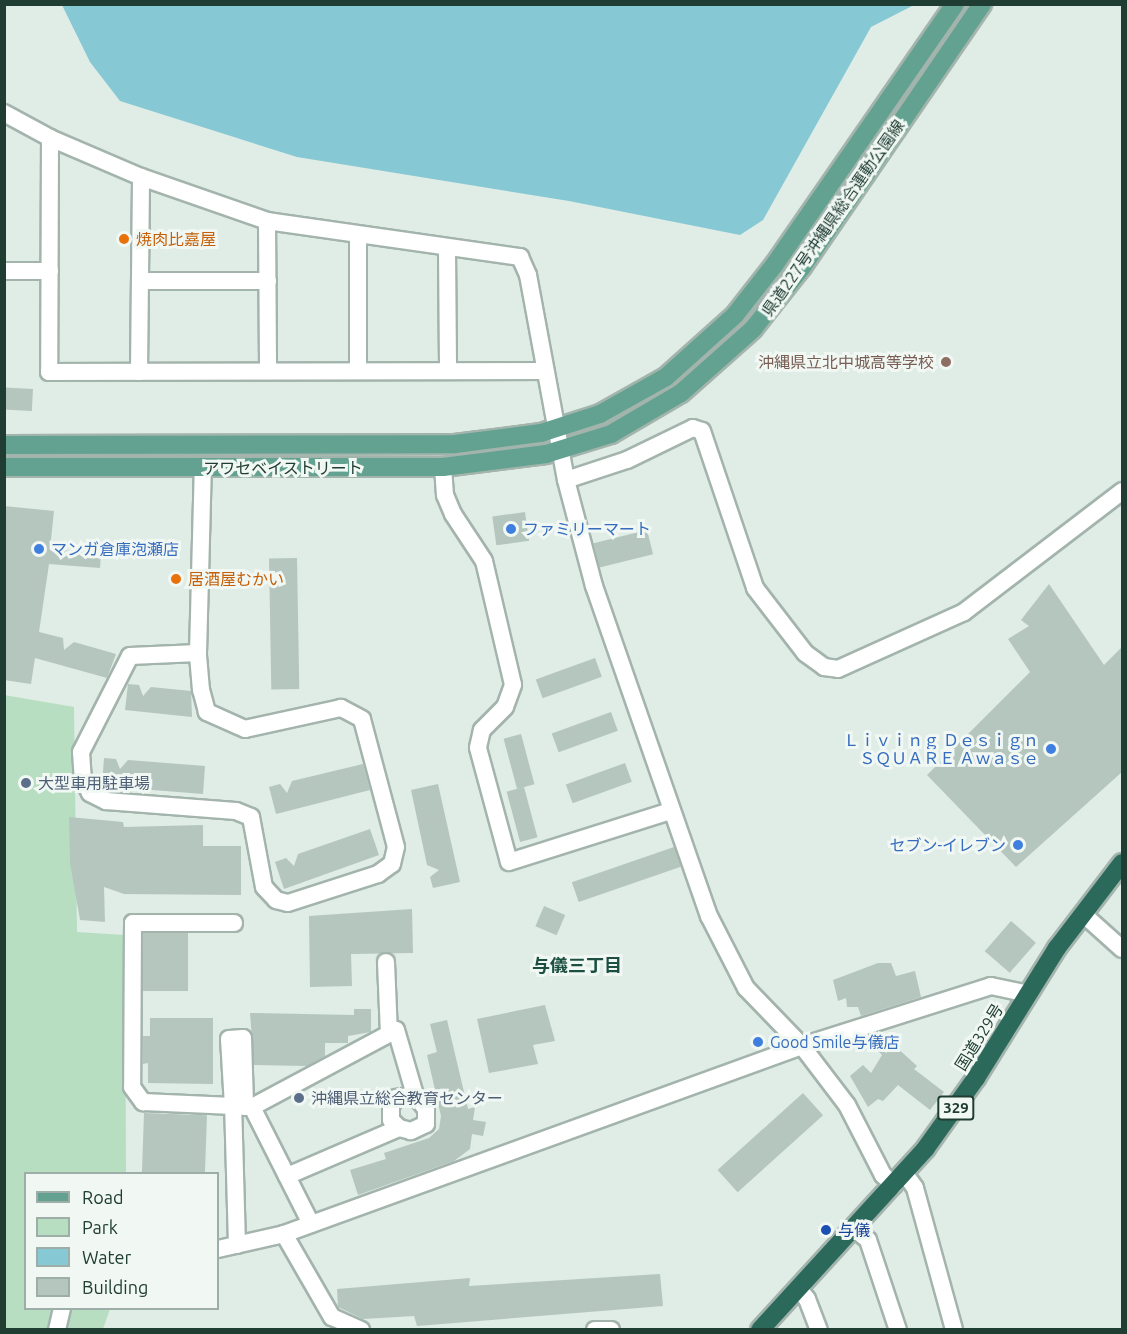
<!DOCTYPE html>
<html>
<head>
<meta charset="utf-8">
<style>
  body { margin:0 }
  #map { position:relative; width:1127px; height:1334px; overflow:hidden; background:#e0ece6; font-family:Ubuntu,"Noto Sans JP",sans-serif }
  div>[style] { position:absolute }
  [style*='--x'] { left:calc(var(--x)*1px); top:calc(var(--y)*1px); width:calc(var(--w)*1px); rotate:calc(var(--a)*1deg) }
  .green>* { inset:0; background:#b8dec2 }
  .water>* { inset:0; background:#86c8d3 }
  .building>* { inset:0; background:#b5c6bf; transform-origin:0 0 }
  .roads { filter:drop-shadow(2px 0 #a3b4ad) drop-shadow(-2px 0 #a3b4ad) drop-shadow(0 2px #a3b4ad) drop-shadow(0 -2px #a3b4ad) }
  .minor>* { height:16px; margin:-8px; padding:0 8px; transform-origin:8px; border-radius:8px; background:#fff }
  .major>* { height:18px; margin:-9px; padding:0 9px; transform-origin:9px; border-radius:9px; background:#63a291 }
  .highway>* { height:18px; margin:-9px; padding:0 9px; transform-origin:9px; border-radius:9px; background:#2b695b }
  .dots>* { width:16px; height:16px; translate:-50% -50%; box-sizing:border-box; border:3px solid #f1f8f4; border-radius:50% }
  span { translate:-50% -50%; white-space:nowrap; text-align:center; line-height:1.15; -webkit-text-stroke:6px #f1f8f4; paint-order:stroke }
  .shield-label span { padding:2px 4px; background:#f1f8f4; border:2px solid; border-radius:4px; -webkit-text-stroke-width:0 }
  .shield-label { font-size:15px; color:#203d34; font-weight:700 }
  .street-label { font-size:16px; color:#203d34 }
  .food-label { font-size:16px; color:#c56008 }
  .left { translate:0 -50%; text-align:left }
  .education-label { font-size:16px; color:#785e54 }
  .right { translate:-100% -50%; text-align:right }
  .shop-label { font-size:16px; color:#366cbe }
  .service-label { font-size:16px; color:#4e5e75 }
  .transit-label { font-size:16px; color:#164399 }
  .neighbourhood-label { font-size:18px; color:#1c4f42; font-weight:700 }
  .frame { position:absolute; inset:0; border:6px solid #203d34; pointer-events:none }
  .legend { position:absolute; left:24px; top:1172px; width:195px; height:138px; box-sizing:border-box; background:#f1f8f4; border:2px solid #9dada7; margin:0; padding:8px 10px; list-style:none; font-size:18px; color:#203d34 }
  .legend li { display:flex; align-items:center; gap:12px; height:30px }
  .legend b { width:30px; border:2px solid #9dada7 }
</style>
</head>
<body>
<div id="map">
  <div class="green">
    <div style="clip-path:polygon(4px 695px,74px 707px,77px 932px,125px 935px,126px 1173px,26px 1174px,26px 1308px,110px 1309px,103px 1329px,5px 1329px)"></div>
  </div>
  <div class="water">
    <div style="clip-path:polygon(62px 5px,914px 5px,871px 27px,763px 220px,740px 235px,569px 201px,297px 157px,120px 101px,90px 62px)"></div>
  </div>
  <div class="building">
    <div style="left:33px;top:389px;width:22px;height:29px;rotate:93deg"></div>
    <div style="clip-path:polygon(4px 506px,54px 511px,50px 549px,101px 554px,100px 568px,49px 564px,39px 632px,63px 638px,64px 650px,74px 642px,116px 654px,107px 678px,35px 658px,31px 684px,4px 680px)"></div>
    <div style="left:525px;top:512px;width:29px;height:33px;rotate:82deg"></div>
    <div style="left:647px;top:530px;width:25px;height:55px;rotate:76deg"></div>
    <div style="left:297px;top:558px;width:131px;height:28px;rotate:89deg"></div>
    <div style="clip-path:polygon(1049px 584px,1104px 665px,1122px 647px,1122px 772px,1016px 867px,927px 775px,1030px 672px,1008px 639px,1029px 626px,1021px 620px)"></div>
    <div style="left:595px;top:658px;width:20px;height:63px;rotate:70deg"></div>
    <div style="clip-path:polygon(128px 684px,139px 685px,143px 696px,151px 687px,191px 691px,192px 717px,125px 710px)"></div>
    <div style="left:611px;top:712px;width:20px;height:63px;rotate:70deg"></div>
    <div style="left:521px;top:734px;width:52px;height:18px;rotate:75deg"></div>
    <div style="clip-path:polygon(104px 758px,116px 759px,120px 769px,128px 760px,205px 766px,203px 794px,102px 786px)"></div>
    <div style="left:625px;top:763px;width:20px;height:63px;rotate:70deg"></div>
    <div style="clip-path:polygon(363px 764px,370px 790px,276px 814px,269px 787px,280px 784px,287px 793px,292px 781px)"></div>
    <div style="clip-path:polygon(438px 784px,460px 882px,433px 888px,430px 877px,439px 870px,427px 865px,411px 790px)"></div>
    <div style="left:524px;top:787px;width:52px;height:18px;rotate:75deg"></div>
    <div style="clip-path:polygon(69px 817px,123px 822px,124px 827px,203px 825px,203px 846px,241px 846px,241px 895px,124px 894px,104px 887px,105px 922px,80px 920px,70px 863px)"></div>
    <div style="clip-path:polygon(370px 829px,379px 855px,284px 889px,275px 862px,286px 858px,294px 866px,298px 854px)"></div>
    <div style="left:674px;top:847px;width:21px;height:108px;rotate:71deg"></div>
    <div style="left:544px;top:906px;width:23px;height:22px;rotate:23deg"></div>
    <div style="clip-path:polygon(412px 909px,413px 953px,351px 954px,352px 986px,310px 987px,309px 916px)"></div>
    <div style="left:1011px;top:921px;width:33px;height:40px;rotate:41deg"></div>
    <div style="left:143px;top:933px;width:45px;height:58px"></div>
    <div style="clip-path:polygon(878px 963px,891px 963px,896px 976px,915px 971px,921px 997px,861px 1016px,858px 1007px,847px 1007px,846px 998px,838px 1001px,833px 980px)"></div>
    <div style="clip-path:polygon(545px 1005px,555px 1041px,533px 1045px,538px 1064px,489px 1073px,477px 1019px)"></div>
    <div style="clip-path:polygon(354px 1009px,371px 1009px,371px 1032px,348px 1036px,348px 1043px,325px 1043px,325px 1056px,307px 1066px,254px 1065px,250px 1013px,354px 1015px)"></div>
    <div style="clip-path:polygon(150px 1018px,213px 1018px,213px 1084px,148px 1083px,148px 1063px,143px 1064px,143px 1036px,150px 1036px)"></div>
    <div style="clip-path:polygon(447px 1020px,468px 1109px,475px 1107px,473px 1120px,486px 1122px,483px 1136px,472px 1134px,470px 1149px,454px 1161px,358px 1195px,350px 1170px,386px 1159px,384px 1153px,429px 1138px,439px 1129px,441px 1116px,427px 1055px,437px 1052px,430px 1024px)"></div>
    <div style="clip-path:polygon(881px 1033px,917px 1066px,914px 1069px,944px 1092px,930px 1110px,898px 1085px,883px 1101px,878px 1099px,868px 1107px,850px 1076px,863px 1065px,871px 1073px,882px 1055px,872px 1044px)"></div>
    <div style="left:803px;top:1093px;width:30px;height:115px;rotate:48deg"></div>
    <div style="left:144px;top:1113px;width:63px;height:60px;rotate:2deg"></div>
    <div style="clip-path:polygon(660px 1274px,663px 1306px,417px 1326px,414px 1316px,363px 1319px,338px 1307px,337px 1289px,470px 1278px,469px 1286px)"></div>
  </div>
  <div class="roads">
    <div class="minor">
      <div style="--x:4;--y:113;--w:52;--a:28.5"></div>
      <div style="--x:50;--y:138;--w:99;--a:23.2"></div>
      <div style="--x:141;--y:177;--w:133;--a:19.2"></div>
      <div style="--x:267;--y:221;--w:256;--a:8.1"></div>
      <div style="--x:520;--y:257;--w:20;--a:66"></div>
      <div style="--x:528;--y:275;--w:208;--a:79.5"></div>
      <div style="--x:566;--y:480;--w:110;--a:75.2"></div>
      <div style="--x:594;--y:586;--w:349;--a:70.8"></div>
      <div style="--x:709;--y:916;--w:81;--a:62.8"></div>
      <div style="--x:746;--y:988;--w:81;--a:46"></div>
      <div style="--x:802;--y:1046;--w:74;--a:52.7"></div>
      <div style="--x:847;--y:1105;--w:79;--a:62.8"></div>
      <div style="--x:883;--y:1175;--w:15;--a:42"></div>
      <div style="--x:50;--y:138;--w:234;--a:90.2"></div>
      <div style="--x:49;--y:372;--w:494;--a:-0.1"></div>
      <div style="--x:267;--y:221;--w:150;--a:89.6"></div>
      <div style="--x:447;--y:250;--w:121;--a:89.5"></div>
      <div style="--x:4;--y:271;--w:46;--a:0"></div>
      <div style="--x:140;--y:281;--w:128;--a:0"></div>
      <div style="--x:358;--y:370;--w:134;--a:-90"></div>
      <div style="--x:139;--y:372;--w:195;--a:-89.4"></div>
      <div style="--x:443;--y:467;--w:28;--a:86"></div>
      <div style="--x:445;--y:495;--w:21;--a:67"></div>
      <div style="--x:453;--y:514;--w:56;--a:56.6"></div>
      <div style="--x:484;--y:561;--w:127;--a:76.8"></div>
      <div style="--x:513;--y:685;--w:23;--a:110"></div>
      <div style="--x:505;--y:707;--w:33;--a:135"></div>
      <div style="--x:482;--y:730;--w:18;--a:103"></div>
      <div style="--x:478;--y:748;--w:118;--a:74.8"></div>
      <div style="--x:509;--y:862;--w:170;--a:-17.5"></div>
      <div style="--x:566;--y:480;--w:64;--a:-18.2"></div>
      <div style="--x:627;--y:460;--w:73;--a:-25.9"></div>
      <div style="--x:693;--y:428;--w:9;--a:18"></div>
      <div style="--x:702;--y:431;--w:166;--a:71.3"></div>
      <div style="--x:755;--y:588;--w:82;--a:52.4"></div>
      <div style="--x:805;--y:653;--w:24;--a:36"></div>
      <div style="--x:824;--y:667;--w:14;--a:8"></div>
      <div style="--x:838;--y:669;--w:138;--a:-24.3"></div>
      <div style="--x:964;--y:612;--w:199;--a:-37.4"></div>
      <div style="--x:198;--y:653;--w:68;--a:177.5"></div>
      <div style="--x:130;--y:656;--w:108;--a:117"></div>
      <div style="--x:81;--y:752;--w:27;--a:86"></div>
      <div style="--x:83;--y:779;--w:16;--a:63"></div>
      <div style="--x:90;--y:793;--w:18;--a:27"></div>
      <div style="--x:106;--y:801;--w:130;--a:4.4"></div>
      <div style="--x:236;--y:811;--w:16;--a:22"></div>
      <div style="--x:251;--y:817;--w:71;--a:79.5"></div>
      <div style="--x:264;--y:887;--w:18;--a:47"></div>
      <div style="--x:276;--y:900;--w:12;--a:14"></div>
      <div style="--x:288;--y:903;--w:95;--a:-17.9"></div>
      <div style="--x:378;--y:874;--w:17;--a:-36"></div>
      <div style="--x:392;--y:864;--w:17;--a:-77"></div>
      <div style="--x:396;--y:847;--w:132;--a:-104.9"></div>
      <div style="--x:362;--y:719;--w:24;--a:-152"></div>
      <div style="--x:341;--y:708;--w:98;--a:167.7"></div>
      <div style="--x:245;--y:729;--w:42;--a:-155.9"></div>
      <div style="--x:207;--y:712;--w:23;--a:-105"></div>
      <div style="--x:201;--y:690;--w:37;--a:-95"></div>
      <div style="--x:198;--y:653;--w:185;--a:-88.5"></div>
      <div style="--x:1083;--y:914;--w:52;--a:41.9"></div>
      <div style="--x:234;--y:923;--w:101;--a:180"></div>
      <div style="--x:133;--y:923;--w:164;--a:90.3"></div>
      <div style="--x:132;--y:1087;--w:19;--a:54"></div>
      <div style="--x:143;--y:1102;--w:90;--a:2.5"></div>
      <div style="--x:233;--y:1106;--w:67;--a:-93.4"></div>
      <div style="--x:229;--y:1039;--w:14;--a:-4"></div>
      <div style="--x:243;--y:1038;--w:69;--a:88.3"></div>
      <div style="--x:389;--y:1034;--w:8;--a:-30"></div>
      <div style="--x:396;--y:1030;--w:68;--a:73.7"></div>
      <div style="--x:415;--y:1095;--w:18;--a:52"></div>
      <div style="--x:426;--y:1109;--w:15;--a:90"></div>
      <div style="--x:426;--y:1124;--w:17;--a:155"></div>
      <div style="--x:411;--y:1131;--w:12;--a:-166"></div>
      <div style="--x:399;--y:1128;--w:11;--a:-135"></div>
      <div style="--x:391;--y:1120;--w:14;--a:-90"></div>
      <div style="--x:391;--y:1106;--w:9;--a:-58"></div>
      <div style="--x:396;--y:1098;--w:19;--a:-9"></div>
      <div style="--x:252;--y:1107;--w:155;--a:-28.1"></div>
      <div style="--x:389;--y:1034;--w:72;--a:-92.4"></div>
      <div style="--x:905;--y:1174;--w:17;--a:54"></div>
      <div style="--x:915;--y:1188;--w:147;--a:74.6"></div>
      <div style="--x:287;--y:1176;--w:122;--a:-23.2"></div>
      <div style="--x:855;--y:1229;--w:17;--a:40"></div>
      <div style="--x:868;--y:1240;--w:95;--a:71.6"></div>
      <div style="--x:284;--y:1234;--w:96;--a:60"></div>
      <div style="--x:332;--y:1317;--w:32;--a:24"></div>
      <div style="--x:237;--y:1245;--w:139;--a:-91.6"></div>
      <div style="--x:233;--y:1106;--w:19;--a:3"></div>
      <div style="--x:252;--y:1107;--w:131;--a:63.2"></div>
      <div style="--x:218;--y:1249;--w:68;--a:-12.8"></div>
      <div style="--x:284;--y:1234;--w:551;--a:-19.95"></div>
      <div style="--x:802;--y:1046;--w:198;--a:-17.6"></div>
      <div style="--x:991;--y:986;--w:38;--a:12"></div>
      <div style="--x:798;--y:1288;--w:14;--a:51"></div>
      <div style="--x:807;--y:1299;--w:33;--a:69"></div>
      <div style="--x:57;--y:1330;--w:23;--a:-77"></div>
      <div style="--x:595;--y:1330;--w:16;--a:0"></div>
    </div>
    <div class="major">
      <div style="--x:4;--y:445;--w:451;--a:-0.1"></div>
      <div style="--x:455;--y:444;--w:87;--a:-7.3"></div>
      <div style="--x:541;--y:433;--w:62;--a:-17.9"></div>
      <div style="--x:600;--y:414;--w:76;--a:-29.3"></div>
      <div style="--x:666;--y:377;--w:93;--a:-41.9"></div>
      <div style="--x:735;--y:315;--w:65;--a:-51.9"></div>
      <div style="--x:775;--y:264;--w:316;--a:-55.3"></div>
      <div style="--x:4;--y:467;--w:439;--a:0"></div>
      <div style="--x:443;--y:467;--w:104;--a:-7.2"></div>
      <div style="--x:546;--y:454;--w:68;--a:-17.1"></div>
      <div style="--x:611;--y:434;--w:81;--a:-30.4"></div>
      <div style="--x:681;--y:393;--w:96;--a:-41.6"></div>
      <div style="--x:753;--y:329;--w:79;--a:-51.7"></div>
      <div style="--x:802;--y:267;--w:319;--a:-55.6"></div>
    </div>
    <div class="highway">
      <div style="--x:760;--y:1330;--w:246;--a:-47.6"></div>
      <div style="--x:926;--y:1148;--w:86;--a:-54.5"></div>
      <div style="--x:976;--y:1078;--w:153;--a:-58.1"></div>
      <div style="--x:1057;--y:948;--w:107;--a:-52.6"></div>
    </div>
  </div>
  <div class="dots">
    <div style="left:124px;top:239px;background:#e8710a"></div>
    <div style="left:946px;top:362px;background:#8d6e63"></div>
    <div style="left:511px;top:529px;background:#3f7fe0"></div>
    <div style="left:39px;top:549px;background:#3f7fe0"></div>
    <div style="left:176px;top:579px;background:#e8710a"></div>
    <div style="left:1051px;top:749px;background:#3f7fe0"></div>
    <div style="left:26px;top:783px;background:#5c6f8a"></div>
    <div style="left:1018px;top:845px;background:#3f7fe0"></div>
    <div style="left:758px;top:1042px;background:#3f7fe0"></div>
    <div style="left:299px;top:1098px;background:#5c6f8a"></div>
    <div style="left:826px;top:1230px;background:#1a4fb4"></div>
  </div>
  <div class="shield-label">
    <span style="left:956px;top:1108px">329</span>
  </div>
  <div class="street-label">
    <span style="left:833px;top:218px;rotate:-55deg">県道227号沖縄県総合運動公園線</span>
    <span style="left:283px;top:468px">アワセベイストリート</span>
    <span style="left:979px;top:1037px;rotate:-58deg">国道329号</span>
  </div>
  <div class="food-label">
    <span class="left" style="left:136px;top:239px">焼肉比嘉屋</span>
    <span class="left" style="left:188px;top:579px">居酒屋むかい</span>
  </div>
  <div class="education-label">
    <span class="right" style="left:934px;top:362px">沖縄県立北中城高等学校</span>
  </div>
  <div class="shop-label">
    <span class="left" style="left:523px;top:529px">ファミリーマート</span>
    <span class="left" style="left:51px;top:549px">マンガ倉庫泡瀬店</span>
    <span class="right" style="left:1039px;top:749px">Ｌｉｖｉｎｇ Ｄｅｓｉｇｎ<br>ＳＱＵＡＲＥ Ａｗａｓｅ</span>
    <span class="right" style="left:1006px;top:845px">セブン-イレブン</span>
    <span class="left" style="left:770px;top:1042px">Good Smile与儀店</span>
  </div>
  <div class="service-label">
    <span class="left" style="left:38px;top:783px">大型車用駐車場</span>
    <span class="left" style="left:311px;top:1098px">沖縄県立総合教育センター</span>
  </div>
  <div class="transit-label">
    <span class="left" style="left:838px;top:1230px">与儀</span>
  </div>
  <div class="neighbourhood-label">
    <span style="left:577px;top:965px">与儀三丁目</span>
  </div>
  <div class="frame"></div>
  <ul class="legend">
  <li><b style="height:8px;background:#63a291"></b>Road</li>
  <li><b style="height:16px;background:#b8dec2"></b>Park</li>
  <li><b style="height:16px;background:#86c8d3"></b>Water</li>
  <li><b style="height:16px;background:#b5c6bf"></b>Building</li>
  </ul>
</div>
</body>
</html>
